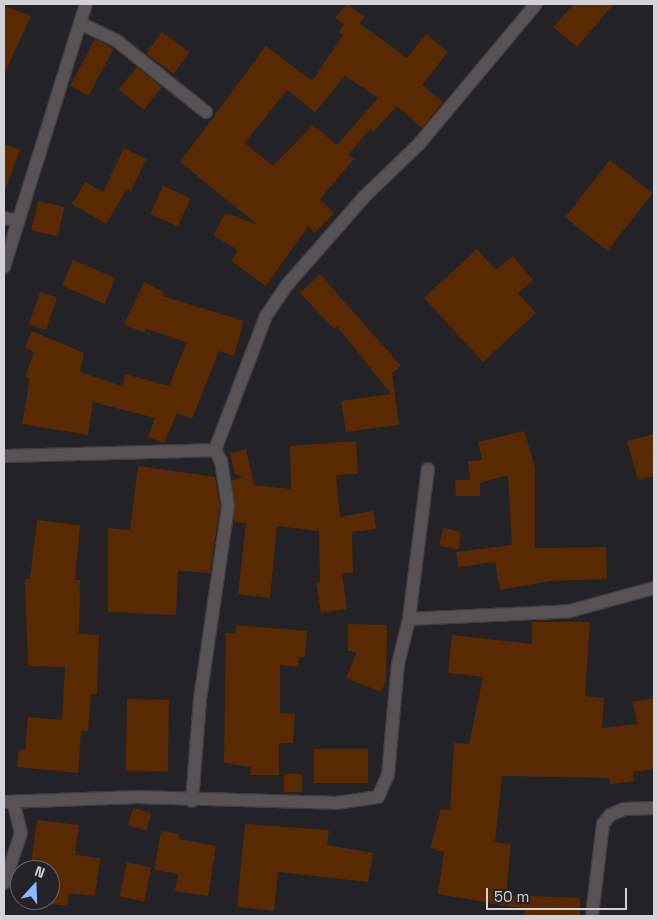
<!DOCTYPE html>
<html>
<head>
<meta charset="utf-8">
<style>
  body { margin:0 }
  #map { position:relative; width:658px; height:920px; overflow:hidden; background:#222227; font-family:"Space Grotesk",sans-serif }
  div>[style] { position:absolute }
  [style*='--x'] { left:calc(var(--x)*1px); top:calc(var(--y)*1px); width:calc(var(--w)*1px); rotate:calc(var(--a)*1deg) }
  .building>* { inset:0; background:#592a01; transform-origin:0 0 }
  .roads { filter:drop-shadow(1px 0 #3e3e43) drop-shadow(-1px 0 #3e3e43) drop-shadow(0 1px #3e3e43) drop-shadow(0 -1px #3e3e43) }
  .minor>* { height:12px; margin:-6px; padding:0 6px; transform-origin:6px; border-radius:6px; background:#575354 }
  span { translate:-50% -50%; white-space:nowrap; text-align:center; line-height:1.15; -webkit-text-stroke:5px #222227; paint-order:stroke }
  .frame { position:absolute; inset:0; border:5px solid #d3d3d7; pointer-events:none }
  .north { position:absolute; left:10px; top:860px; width:50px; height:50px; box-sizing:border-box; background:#222227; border:1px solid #69696d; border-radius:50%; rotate:20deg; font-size:14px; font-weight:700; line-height:20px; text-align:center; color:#d3d3d7 }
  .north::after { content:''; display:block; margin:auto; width:18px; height:22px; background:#8bbafc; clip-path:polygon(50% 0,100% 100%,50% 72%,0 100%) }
  .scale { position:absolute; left:486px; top:888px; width:141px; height:22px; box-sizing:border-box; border:2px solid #d3d3d7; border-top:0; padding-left:6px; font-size:15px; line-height:18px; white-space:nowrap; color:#d3d3d7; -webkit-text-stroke:4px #222227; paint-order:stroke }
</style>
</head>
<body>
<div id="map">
  <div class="building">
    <div style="clip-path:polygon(evenodd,347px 4px,365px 17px,359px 23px,407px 58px,426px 34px,448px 52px,422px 85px,443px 102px,422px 128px,397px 106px,373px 132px,370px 129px,348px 155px,354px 159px,320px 199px,334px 213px,315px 233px,308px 226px,266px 286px,231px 261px,238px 250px,213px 235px,226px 213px,258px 225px,180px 162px,266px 46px,312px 81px,343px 35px,339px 32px,344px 24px,335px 18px,347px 4px,345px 76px,378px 98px,337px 145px,313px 125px,273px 166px,245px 143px,287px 90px,315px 112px,345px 76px)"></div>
    <div style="clip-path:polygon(574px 4px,614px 4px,577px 47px,553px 27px)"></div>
    <div style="clip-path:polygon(4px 6px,31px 16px,4px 74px)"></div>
    <div style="left:162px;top:32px;width:34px;height:27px;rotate:36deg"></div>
    <div style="left:95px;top:39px;width:21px;height:53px;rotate:28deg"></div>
    <div style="left:137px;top:67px;width:32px;height:29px;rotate:39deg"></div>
    <div style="clip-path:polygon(4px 144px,20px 150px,5px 190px,4px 189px)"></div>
    <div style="clip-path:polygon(124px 148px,146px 159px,131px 191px,127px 189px,106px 224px,72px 204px,85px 182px,103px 192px)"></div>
    <div style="left:610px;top:160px;width:54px;height:73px;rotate:38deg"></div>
    <div style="left:163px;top:186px;width:30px;height:31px;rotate:24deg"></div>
    <div style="left:38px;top:201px;width:27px;height:30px;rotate:13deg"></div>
    <div style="clip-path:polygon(477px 249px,496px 270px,513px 256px,533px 280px,518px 293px,536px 313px,483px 362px,424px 298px)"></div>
    <div style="left:73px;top:260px;width:46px;height:28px;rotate:23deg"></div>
    <div style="clip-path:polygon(320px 274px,401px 366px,392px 373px,399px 425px,346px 432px,341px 401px,391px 394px,337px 326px,334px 329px,300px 293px)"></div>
    <div style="clip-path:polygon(144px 282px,164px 292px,162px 296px,244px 321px,234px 356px,219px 351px,192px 419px,177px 413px,164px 443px,148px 437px,155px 418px,93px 402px,88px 435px,22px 424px,30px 379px,25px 377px,34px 352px,25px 348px,32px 331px,84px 353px,80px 372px,122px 386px,125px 374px,169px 386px,187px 342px,146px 329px,144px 333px,124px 324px)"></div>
    <div style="left:40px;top:292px;width:18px;height:34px;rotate:19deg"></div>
    <div style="clip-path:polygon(524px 431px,535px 467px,535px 548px,606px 547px,607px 579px,551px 581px,500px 590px,495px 562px,458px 567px,456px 552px,512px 545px,508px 475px,480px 483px,480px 496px,456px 496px,455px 480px,470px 480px,468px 461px,482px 460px,478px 442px)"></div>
    <div style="clip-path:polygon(654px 434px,654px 476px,638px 480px,627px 441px)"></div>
    <div style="clip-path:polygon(356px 441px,358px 474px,336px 475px,340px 517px,373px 511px,376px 529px,352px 532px,353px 573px,342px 573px,347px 609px,321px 613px,316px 582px,320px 582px,319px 531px,277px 526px,270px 598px,238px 594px,246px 523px,234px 522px,232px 480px,243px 477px,235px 474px,230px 453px,246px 449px,254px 485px,291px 489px,290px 446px)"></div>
    <div style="clip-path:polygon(138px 466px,215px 477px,220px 506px,210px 573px,178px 571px,176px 615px,108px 612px,108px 528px,130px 530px)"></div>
    <div style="clip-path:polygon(37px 520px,80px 525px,75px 580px,80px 580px,79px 634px,99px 635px,97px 694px,91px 694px,88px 731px,81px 731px,78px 773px,17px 767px,19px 749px,25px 750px,28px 717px,62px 720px,65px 667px,28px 666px,25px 579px,30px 579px)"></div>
    <div style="left:443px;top:528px;width:19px;height:18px;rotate:12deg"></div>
    <div style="clip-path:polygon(532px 622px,590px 622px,585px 696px,604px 698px,602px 728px,637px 724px,633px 702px,654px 698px,654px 769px,633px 772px,634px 781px,610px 784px,609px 778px,502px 776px,495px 842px,511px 844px,506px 895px,580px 898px,580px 916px,525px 916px,525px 909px,438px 894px,444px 852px,430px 848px,441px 809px,450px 811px,454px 743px,469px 744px,483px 677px,448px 673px,452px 635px,532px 644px)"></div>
    <div style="clip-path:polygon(348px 624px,387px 625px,386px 681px,381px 692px,346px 678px,357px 652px,348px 651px)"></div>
    <div style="clip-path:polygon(236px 625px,307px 631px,305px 657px,299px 657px,298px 667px,280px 665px,280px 713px,295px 714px,293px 743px,279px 743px,279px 775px,250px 775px,251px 767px,224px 763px,226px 633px,235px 634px)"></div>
    <div style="left:127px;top:699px;width:42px;height:72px;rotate:1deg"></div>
    <div style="left:368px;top:749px;width:34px;height:54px;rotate:90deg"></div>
    <div style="left:284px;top:774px;width:18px;height:18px"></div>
    <div style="left:133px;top:808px;width:19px;height:18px;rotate:16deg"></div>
    <div style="clip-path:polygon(37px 820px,79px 825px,75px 855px,100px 858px,95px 896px,69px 893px,68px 906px,50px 904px,50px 870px,30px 870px)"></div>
    <div style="clip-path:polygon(245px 824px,329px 830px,327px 845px,373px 853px,368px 882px,278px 872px,274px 911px,237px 907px)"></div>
    <div style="clip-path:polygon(161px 831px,179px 834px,178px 839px,216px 846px,208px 896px,175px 891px,178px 874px,154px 870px)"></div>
    <div style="left:127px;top:862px;width:25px;height:35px;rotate:12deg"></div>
  </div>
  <div class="roads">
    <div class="minor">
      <div style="--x:80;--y:23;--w:41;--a:25.9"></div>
      <div style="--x:117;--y:41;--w:114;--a:38.6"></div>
      <div style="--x:4;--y:218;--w:14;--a:12"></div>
      <div style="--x:4;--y:267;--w:275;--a:-72.7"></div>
      <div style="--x:4;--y:456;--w:211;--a:-1.6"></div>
      <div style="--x:409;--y:619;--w:151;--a:-82.8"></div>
      <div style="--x:192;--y:801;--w:102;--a:-85.5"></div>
      <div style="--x:200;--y:699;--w:195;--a:-81.7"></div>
      <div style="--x:228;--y:506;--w:46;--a:-98.8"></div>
      <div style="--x:221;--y:461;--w:13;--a:-119"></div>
      <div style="--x:215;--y:450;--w:143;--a:-69.2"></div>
      <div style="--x:266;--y:316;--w:37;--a:-56"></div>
      <div style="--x:287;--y:285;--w:118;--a:-48.8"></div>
      <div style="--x:365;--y:196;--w:75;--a:-43.9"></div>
      <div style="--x:419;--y:144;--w:182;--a:-50.1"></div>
      <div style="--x:4;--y:802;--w:134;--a:-2.1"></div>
      <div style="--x:138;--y:797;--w:198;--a:1.7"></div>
      <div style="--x:336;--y:803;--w:42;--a:-8.1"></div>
      <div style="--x:378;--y:797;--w:24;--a:-66"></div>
      <div style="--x:388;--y:775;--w:111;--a:-84.9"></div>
      <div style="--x:398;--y:664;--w:46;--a:-76.3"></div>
      <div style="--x:409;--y:619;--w:161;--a:-2.8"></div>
      <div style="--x:570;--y:611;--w:87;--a:-15.3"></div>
      <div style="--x:4;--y:883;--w:53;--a:-71.2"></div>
      <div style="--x:21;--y:833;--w:30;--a:-104"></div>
      <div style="--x:592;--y:916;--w:93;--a:-83.2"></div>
      <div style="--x:603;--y:824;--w:11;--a:-52"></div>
      <div style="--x:610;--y:815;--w:15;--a:-23"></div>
      <div style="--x:624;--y:809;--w:30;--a:-2"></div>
    </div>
  </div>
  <div class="frame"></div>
  <div class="north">N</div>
  <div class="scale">50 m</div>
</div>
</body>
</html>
